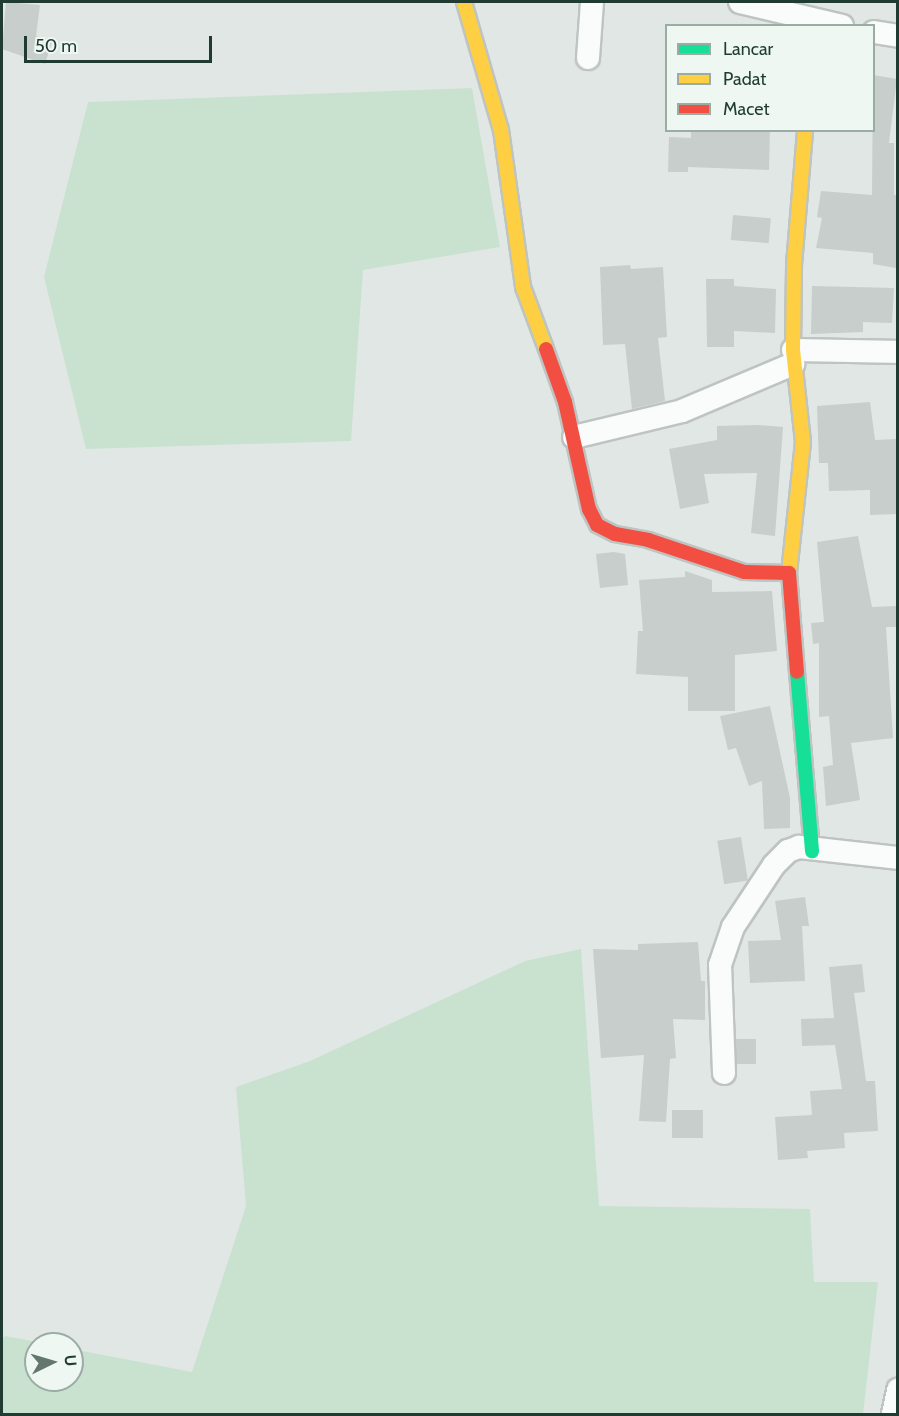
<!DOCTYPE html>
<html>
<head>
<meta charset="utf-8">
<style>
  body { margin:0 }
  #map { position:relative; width:899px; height:1416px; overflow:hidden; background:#e1e7e4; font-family:Cabin,sans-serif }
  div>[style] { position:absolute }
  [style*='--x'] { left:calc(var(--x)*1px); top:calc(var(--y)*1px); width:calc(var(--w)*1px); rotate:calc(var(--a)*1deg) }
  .green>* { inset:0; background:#c9e2d0 }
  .building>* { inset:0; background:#c8cecb; transform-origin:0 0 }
  .roads { filter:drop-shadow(2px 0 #bec4c1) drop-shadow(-2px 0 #bec4c1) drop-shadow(0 2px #bec4c1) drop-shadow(0 -2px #bec4c1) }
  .street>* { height:22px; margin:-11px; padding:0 11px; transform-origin:11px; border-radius:11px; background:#fafbfb }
  .fast>* { height:14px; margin:-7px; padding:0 7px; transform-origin:7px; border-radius:7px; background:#16e098 }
  .slow>* { height:14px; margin:-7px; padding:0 7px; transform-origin:7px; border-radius:7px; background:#ffcf43 }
  .jam>* { height:14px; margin:-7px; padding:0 7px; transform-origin:7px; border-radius:7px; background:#f24e42 }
  span { translate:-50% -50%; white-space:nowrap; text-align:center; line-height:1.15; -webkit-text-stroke:4.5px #eef7f2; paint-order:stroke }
  .frame { position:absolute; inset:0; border:3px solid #1f3b32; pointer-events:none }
  .legend { position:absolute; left:665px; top:24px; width:210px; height:108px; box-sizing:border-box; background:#eef7f2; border:2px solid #9baca5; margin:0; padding:8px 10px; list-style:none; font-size:18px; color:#1f3b32 }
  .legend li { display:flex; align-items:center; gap:12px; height:30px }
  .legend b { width:30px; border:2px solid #9baca5 }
  .north { position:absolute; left:24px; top:1332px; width:60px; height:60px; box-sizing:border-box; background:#eef7f2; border:2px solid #9baca5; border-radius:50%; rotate:85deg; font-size:16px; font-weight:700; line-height:24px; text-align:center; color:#1f3b32 }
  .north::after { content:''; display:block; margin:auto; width:21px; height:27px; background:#637770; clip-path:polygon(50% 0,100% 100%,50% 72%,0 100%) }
  .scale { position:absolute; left:24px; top:36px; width:188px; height:27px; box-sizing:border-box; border:3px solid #1f3b32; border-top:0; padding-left:8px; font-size:18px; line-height:21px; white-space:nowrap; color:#1f3b32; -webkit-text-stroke:4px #eef7f2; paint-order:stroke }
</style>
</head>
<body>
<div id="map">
  <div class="green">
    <div style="clip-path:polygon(472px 88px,500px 247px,363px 270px,351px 441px,86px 449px,44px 277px,88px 102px)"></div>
    <div style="clip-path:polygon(581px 949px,599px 1206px,810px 1209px,814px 1282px,878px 1282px,863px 1414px,2px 1414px,2px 1339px,5px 1336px,48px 1344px,36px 1344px,36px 1380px,72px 1380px,72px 1349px,192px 1372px,246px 1206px,236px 1087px,310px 1061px,525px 961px)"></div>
  </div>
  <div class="building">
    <div style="clip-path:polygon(6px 2px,40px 5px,36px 36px,52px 42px,45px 64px,2px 49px)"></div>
    <div style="clip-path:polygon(873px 75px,897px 79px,889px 143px,894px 143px,894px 195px,897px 195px,896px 268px,873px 264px,873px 253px,816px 248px,822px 218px,817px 217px,821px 191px,872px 195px)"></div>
    <div style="clip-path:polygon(691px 130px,770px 130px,769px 170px,688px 167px,688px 172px,668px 172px,669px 137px,691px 138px)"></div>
    <div style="left:733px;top:215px;width:38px;height:25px;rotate:5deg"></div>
    <div style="clip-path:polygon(630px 265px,631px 269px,663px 267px,667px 337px,658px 338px,665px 401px,632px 409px,625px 344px,603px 345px,600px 267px)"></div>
    <div style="clip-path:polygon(706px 279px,734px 279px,734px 286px,776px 289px,775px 333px,734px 331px,734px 347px,707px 347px)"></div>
    <div style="clip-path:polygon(812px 286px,894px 288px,892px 323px,863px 322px,863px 332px,811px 334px)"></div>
    <div style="clip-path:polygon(870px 402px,875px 440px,897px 439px,897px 514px,870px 515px,870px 490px,829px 491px,828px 463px,819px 463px,817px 406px)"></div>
    <div style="clip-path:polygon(759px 425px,783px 427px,775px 536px,751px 533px,757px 473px,704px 474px,709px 503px,680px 509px,669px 449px,717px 440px,717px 426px)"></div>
    <div style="clip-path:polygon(858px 536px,872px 607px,897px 606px,897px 627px,886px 627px,893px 738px,851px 743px,860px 800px,826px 806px,823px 767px,833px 765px,829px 716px,819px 717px,819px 643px,813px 644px,811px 623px,824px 622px,817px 542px)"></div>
    <div style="clip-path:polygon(614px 552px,625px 554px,628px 585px,600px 588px,596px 554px)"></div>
    <div style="clip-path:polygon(685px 571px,712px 580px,712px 592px,772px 591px,777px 651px,735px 655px,735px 711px,688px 711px,688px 677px,636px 674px,638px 631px,643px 631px,639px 580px,685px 577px)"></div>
    <div style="clip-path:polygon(770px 706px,790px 798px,790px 828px,764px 829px,762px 781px,749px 786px,736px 748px,728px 750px,720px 716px)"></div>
    <div style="left:741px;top:837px;width:44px;height:24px;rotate:81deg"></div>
    <div style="clip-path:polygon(805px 897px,809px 926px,802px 926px,805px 981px,750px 983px,748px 941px,781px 940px,775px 901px)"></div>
    <div style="clip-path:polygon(698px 942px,701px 981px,705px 981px,705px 1020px,673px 1019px,676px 1058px,670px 1059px,666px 1122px,639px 1121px,644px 1055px,601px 1058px,593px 949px,638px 950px,638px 944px)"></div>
    <div style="clip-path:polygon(862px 964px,865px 992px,854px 993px,866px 1081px,875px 1081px,878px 1131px,844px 1133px,845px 1148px,807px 1151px,808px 1158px,778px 1160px,775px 1117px,812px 1115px,810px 1091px,842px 1089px,835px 1045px,802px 1046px,801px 1019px,834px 1018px,829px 967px)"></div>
    <div style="left:736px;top:1039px;width:20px;height:25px"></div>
    <div style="left:672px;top:1110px;width:31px;height:28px"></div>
  </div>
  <div class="roads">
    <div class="street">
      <div style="--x:740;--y:2;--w:105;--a:13.2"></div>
      <div style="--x:874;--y:32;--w:24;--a:9"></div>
      <div style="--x:588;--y:58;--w:56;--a:-85.9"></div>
      <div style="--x:793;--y:350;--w:105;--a:1.1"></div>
      <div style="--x:574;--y:437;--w:111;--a:-13.5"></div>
      <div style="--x:682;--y:411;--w:121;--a:-22.9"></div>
      <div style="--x:724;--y:1073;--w:108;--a:-92.1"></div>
      <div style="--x:720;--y:965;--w:40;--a:-71.1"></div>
      <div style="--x:733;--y:927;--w:74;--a:-56.5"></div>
      <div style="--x:774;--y:865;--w:20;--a:-45"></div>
      <div style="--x:788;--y:851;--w:12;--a:-20"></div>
      <div style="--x:799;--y:847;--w:100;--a:6.3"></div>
      <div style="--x:893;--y:1414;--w:25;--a:-78"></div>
    </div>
    <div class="fast">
      <div style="--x:797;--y:672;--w:180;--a:85.2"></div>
    </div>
    <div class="slow">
      <div style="--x:464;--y:2;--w:133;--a:73.9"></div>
      <div style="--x:501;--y:130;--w:159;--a:82"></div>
      <div style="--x:523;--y:287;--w:66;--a:69.6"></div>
      <div style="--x:789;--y:573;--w:132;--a:-83.9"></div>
      <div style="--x:803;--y:442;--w:93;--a:-96.2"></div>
      <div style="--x:793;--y:350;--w:85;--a:-89.3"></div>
      <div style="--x:794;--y:265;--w:135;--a:-85.3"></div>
    </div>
    <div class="jam">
      <div style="--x:546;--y:349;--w:56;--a:70.3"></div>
      <div style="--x:565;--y:402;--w:110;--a:77.4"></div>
      <div style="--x:589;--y:509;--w:18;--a:63"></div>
      <div style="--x:597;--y:525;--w:20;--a:27"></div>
      <div style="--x:615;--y:534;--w:34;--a:10"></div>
      <div style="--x:648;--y:540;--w:101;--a:18.4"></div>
      <div style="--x:744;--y:572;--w:45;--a:1.3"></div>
      <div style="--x:789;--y:573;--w:99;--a:85.4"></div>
    </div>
  </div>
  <div class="frame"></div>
  <ul class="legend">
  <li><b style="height:8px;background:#16e098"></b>Lancar</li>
  <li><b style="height:8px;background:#ffcf43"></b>Padat</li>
  <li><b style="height:8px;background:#f24e42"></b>Macet</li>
  </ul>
  <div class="north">U</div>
  <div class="scale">50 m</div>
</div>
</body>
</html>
